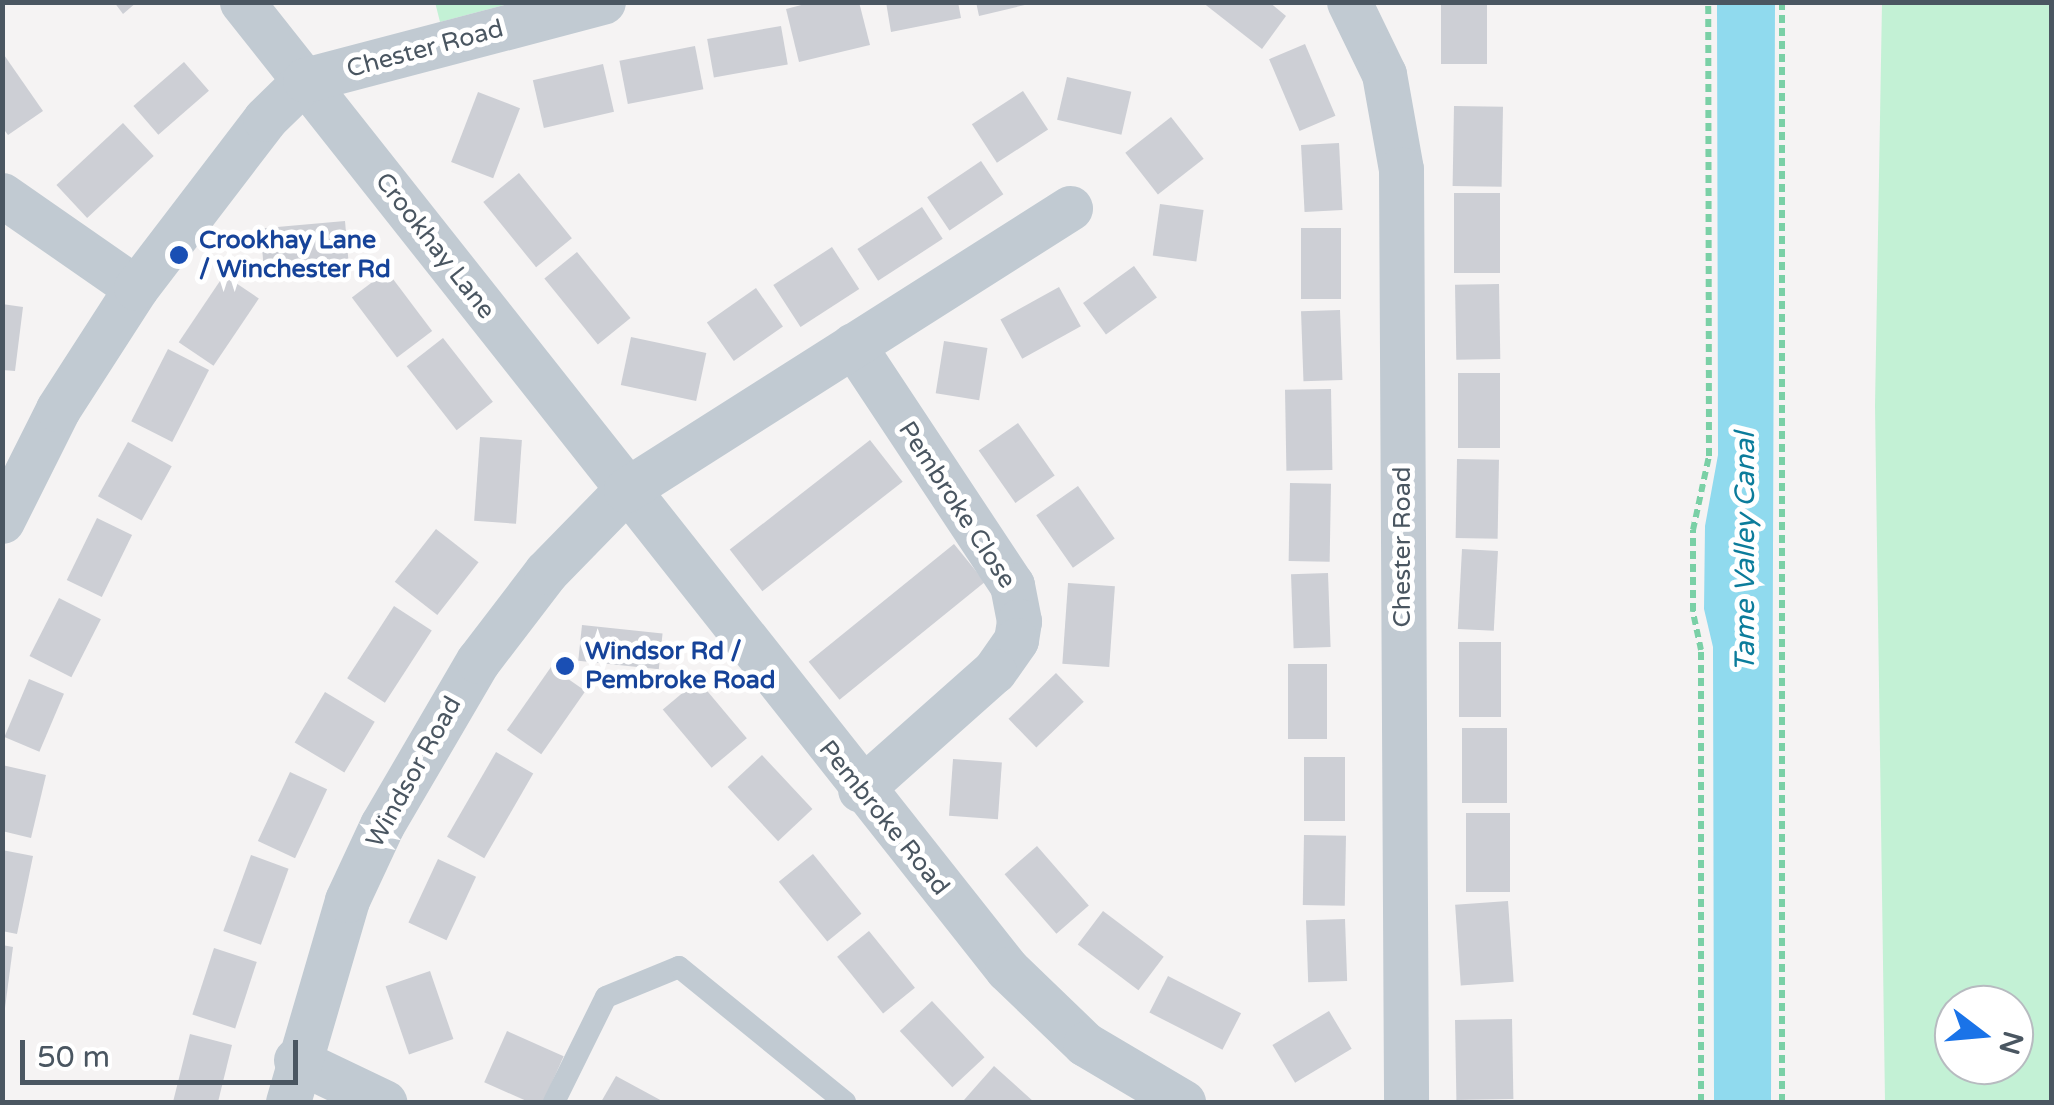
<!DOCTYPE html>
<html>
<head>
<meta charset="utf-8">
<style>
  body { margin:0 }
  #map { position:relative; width:2054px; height:1105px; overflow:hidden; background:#f5f3f3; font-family:"Varela Round",sans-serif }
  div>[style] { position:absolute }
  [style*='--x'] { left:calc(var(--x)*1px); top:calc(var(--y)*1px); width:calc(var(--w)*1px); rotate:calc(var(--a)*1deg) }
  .green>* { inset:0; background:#c3f1d5 }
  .water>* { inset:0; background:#90daee }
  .building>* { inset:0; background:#cdcfd5; transform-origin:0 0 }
  .path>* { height:6px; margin-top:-3px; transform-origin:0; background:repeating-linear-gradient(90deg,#7ad0a6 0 8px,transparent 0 13px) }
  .lane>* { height:22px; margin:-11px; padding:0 11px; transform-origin:11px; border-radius:11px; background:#c1cad2 }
  .street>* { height:45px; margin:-22.5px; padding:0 22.5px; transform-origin:22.5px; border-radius:22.5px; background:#c1cad2 }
  .dots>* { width:28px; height:28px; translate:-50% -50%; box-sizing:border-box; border:5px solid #fff; border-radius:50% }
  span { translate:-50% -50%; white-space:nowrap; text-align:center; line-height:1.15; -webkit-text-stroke:10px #fff; paint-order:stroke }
  .street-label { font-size:25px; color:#4a5661 }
  .transit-label { font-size:25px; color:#164399; font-weight:700 }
  .left { translate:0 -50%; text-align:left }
  .water-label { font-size:28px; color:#0c7c9b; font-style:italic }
  .frame { position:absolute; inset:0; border:5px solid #4a5661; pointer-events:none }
  .north { position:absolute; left:1934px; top:985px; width:100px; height:100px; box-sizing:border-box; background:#fff; border:2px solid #b7bbc0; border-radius:50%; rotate:106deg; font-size:28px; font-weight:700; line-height:40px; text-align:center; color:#4a5661 }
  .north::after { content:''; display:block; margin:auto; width:35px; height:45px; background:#1a73e8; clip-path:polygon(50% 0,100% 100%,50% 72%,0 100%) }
  .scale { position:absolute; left:20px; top:1040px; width:278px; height:45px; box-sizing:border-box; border:5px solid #4a5661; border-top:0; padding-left:12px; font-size:30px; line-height:35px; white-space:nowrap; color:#4a5661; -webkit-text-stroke:8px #fff; paint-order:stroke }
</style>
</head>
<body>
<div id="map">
  <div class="green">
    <div style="clip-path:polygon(435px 2px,512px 3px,440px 22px)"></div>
    <div style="clip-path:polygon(evenodd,1882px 3px,2051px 3px,2051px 1102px,1885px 1102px,1875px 406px,1882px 3px,1954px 1005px,2014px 1005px,2014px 1065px,1954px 1065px,1954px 1005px)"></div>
  </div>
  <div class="water">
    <div style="clip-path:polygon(1717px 3px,1775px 3px,1771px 1102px,1714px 1102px,1713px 647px,1704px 609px,1705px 526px,1718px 455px)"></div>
  </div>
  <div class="building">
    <div style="clip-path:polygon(114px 2px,137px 2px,123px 14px)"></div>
    <div style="clip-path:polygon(813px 2px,859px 2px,870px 45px,799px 62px,786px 9px)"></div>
    <div style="clip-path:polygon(886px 2px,958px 2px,961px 18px,891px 32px)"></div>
    <div style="clip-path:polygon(976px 2px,1029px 2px,1029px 4px,979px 16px)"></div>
    <div style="clip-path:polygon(1202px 2px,1269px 2px,1286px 16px,1262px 49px)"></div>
    <div style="left:1441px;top:2px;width:46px;height:62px"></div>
    <div style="left:781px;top:26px;width:39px;height:75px;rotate:80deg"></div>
    <div style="left:1305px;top:44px;width:78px;height:39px;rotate:67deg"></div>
    <div style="left:695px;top:46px;width:44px;height:77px;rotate:79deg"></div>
    <div style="clip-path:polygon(2px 52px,43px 111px,8px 135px,2px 127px)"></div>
    <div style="left:184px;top:62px;width:38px;height:67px;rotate:49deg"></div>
    <div style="left:603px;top:64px;width:49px;height:72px;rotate:77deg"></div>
    <div style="left:1067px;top:77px;width:66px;height:44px;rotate:13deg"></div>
    <div style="left:1023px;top:91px;width:46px;height:61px;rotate:57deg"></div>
    <div style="left:478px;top:92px;width:45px;height:75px;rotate:21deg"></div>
    <div style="left:1454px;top:106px;width:49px;height:80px;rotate:1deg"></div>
    <div style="left:1171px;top:117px;width:53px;height:58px;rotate:52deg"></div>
    <div style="left:123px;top:123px;width:45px;height:91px;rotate:47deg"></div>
    <div style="left:1339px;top:143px;width:67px;height:38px;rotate:87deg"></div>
    <div style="left:981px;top:161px;width:40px;height:65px;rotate:56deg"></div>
    <div style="left:519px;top:173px;width:84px;height:46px;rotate:51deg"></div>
    <div style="left:1454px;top:193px;width:46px;height:80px"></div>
    <div style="left:1160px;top:204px;width:44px;height:52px;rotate:8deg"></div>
    <div style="left:922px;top:207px;width:38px;height:77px;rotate:57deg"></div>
    <div style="left:345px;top:221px;width:38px;height:85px;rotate:85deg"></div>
    <div style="left:1301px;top:228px;width:40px;height:71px"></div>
    <div style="left:832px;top:247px;width:50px;height:70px;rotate:57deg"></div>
    <div style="left:577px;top:252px;width:85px;height:42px;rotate:51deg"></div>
    <div style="left:1134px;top:266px;width:39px;height:63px;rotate:54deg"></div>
    <div style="left:387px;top:271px;width:75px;height:44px;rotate:53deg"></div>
    <div style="left:224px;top:275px;width:42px;height:81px;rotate:34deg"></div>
    <div style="left:1499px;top:284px;width:75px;height:44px;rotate:89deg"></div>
    <div style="left:1059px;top:287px;width:45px;height:67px;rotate:61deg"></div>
    <div style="left:756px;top:288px;width:47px;height:60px;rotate:55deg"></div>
    <div style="clip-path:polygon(2px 304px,23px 307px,15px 371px,2px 370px)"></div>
    <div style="left:1340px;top:310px;width:70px;height:39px;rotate:88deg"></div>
    <div style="left:631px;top:337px;width:77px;height:49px;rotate:12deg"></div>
    <div style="left:443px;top:338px;width:81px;height:46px;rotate:52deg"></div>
    <div style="left:944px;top:341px;width:44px;height:53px;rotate:9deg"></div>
    <div style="left:168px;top:349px;width:46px;height:81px;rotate:27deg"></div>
    <div style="left:1458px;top:373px;width:42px;height:75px"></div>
    <div style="left:1331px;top:389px;width:81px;height:46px;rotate:89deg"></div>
    <div style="left:1018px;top:423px;width:64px;height:48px;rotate:55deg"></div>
    <div style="left:480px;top:437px;width:42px;height:84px;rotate:4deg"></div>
    <div style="left:870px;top:440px;width:53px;height:178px;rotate:52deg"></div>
    <div style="left:128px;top:442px;width:50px;height:62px;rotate:29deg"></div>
    <div style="left:1457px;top:459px;width:42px;height:79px;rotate:1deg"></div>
    <div style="left:1290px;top:483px;width:41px;height:78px;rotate:1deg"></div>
    <div style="left:1078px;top:486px;width:64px;height:51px;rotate:55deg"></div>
    <div style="left:97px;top:518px;width:39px;height:69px;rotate:26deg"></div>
    <div style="left:436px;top:529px;width:54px;height:67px;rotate:38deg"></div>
    <div style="left:954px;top:544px;width:49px;height:187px;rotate:51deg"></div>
    <div style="left:1462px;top:549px;width:36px;height:80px;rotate:3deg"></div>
    <div style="left:1328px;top:573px;width:74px;height:37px;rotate:88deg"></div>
    <div style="left:1068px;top:583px;width:47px;height:81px;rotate:4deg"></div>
    <div style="left:59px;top:598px;width:47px;height:65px;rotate:27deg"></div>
    <div style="left:394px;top:606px;width:45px;height:86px;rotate:33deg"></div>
    <div style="left:582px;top:625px;width:81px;height:36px;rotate:6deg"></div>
    <div style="left:1459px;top:642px;width:42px;height:75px"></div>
    <div style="left:1288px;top:664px;width:39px;height:75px"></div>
    <div style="left:551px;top:667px;width:42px;height:77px;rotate:35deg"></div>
    <div style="left:1056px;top:673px;width:40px;height:66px;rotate:46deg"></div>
    <div style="left:29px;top:679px;width:38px;height:63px;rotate:23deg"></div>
    <div style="left:698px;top:680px;width:76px;height:46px;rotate:50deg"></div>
    <div style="left:325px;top:692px;width:58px;height:59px;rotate:31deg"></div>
    <div style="left:1462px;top:728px;width:45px;height:75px"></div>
    <div style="left:496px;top:752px;width:43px;height:98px;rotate:30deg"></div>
    <div style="left:762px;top:755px;width:74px;height:47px;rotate:47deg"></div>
    <div style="left:1304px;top:757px;width:41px;height:64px"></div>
    <div style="left:953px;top:759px;width:49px;height:57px;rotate:4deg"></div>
    <div style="clip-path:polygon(2px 765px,46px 775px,31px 838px,2px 831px)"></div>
    <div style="left:290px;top:772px;width:41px;height:76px;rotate:25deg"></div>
    <div style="left:1466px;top:813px;width:44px;height:79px"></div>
    <div style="left:1304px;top:835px;width:42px;height:70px;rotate:1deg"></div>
    <div style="left:1037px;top:846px;width:79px;height:43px;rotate:49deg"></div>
    <div style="clip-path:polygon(2px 850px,33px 856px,17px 934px,2px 931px)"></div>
    <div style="left:813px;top:854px;width:77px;height:44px;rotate:51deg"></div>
    <div style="left:251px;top:855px;width:40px;height:81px;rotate:20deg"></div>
    <div style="left:438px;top:859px;width:42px;height:70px;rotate:25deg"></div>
    <div style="left:1508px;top:901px;width:81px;height:53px;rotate:86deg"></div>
    <div style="left:1103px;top:911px;width:76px;height:42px;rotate:37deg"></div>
    <div style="left:1345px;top:919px;width:62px;height:39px;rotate:88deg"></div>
    <div style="left:869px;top:931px;width:73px;height:41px;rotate:51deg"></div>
    <div style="clip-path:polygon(2px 945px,13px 947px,5px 1008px,2px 1008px)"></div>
    <div style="left:214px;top:948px;width:45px;height:70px;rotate:18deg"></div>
    <div style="left:430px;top:971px;width:72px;height:47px;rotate:71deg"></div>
    <div style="left:1168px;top:976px;width:82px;height:41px;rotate:27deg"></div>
    <div style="left:932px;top:1001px;width:77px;height:44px;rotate:47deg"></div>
    <div style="left:1329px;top:1011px;width:44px;height:66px;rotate:59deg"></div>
    <div style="left:1512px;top:1019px;width:80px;height:57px;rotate:89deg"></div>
    <div style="left:507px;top:1031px;width:62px;height:56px;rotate:24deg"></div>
    <div style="clip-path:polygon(190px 1034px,232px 1045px,218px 1102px,173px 1102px)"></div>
    <div style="clip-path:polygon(994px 1066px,1034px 1102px,964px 1100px)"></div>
    <div style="clip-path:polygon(616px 1076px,664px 1102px,601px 1102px)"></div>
  </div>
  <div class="path">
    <div style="--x:1701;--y:1102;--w:452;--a:-90"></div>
    <div style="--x:1701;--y:650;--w:40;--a:-102"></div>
    <div style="--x:1693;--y:611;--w:81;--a:-90"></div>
    <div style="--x:1693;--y:530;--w:76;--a:-77.8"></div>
    <div style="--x:1709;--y:456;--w:454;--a:-90.1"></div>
    <div style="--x:1782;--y:1102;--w:1100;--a:-90"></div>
  </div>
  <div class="lane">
    <div style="--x:554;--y:1102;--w:117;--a:-63.7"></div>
    <div style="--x:606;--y:997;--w:79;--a:-22.3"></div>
    <div style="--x:679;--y:967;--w:214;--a:39.1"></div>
  </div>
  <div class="street">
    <div style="--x:242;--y:2;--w:1233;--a:51.65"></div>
    <div style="--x:1007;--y:969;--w:108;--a:43.9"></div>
    <div style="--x:1085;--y:1044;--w:114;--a:30.6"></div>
    <div style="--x:1349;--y:2;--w:80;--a:64.1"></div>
    <div style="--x:1384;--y:74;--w:97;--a:79.9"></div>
    <div style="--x:1401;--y:169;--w:933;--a:89.69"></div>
    <div style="--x:2;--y:195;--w:163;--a:34.8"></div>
    <div style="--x:853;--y:345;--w:288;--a:56.5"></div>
    <div style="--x:1012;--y:585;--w:37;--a:79"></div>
    <div style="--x:1019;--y:621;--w:19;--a:99"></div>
    <div style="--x:1016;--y:640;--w:38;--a:125"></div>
    <div style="--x:994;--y:671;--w:179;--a:138.4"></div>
    <div style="--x:2;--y:521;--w:125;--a:-63.4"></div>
    <div style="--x:58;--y:409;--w:144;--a:-57.2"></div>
    <div style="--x:136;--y:288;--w:213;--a:-52.6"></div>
    <div style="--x:265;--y:119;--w:56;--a:-44.3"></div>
    <div style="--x:305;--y:80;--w:308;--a:-14.7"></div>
    <div style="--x:296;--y:1060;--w:98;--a:25.5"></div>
    <div style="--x:288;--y:1102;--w:210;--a:-73.7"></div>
    <div style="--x:347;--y:900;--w:83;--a:-65"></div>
    <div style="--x:382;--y:825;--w:190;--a:-59.7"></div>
    <div style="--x:478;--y:661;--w:112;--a:-52.6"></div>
    <div style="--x:546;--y:572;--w:115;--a:-45.7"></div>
    <div style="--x:626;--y:490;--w:526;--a:-32.42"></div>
  </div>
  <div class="dots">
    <div style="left:179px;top:255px;background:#1a4fb4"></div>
    <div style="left:565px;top:666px;background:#1a4fb4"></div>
  </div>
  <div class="street-label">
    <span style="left:425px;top:49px;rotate:-15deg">Chester Road</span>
    <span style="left:435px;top:246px;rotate:52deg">Crookhay Lane</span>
    <span style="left:957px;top:505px;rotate:57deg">Pembroke Close</span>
    <span style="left:1402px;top:547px;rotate:-90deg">Chester Road</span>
    <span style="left:414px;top:772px;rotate:-61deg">Windsor Road</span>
    <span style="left:884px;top:818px;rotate:51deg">Pembroke Road</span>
  </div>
  <div class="transit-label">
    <span class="left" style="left:199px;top:255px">Crookhay Lane<br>/ Winchester Rd</span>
    <span class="left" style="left:585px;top:666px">Windsor Rd /<br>Pembroke Road</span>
  </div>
  <div class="water-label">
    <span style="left:1745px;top:552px;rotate:-90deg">Tame Valley Canal</span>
  </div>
  <div class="frame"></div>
  <div class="north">N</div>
  <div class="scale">50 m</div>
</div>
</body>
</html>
